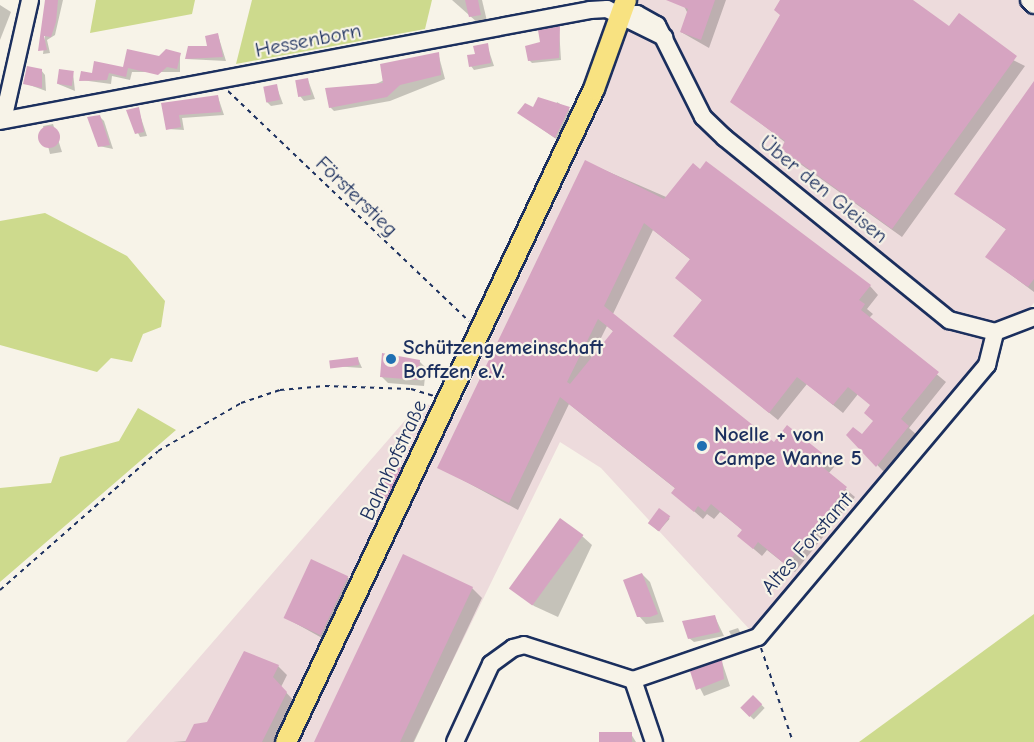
<!DOCTYPE html>
<html>
<head>
<meta charset="utf-8">
<style>
  body { margin:0 }
  #map { position:relative; width:1034px; height:742px; overflow:hidden; background:#f7f3e8; font-family:"Comic Neue",sans-serif }
  div>[style] { position:absolute }
  [style*='--x'] { left:calc(var(--x)*1px); top:calc(var(--y)*1px); width:calc(var(--w)*1px); rotate:calc(var(--a)*1deg) }
  .built>* { inset:0; background:#eddbdc }
  .green>* { inset:0; background:#cdda8d }
  .shadow>* { inset:0; background:#0003; transform-origin:0 0 }
  .building>* { inset:0; background:#d6a4c1; transform-origin:0 0 }
  .round { border-radius:50% }
  .path>* { height:2px; margin-top:-1px; transform-origin:0; background:repeating-linear-gradient(90deg,#1b2f5e 0 4.5px,transparent 0 9px) }
  .roads { filter:drop-shadow(2px 0 #1b2f5e) drop-shadow(-2px 0 #1b2f5e) drop-shadow(0 2px #1b2f5e) drop-shadow(0 -2px #1b2f5e) }
  .minor>* { height:16px; margin:-8px; padding:0 8px; transform-origin:8px; border-radius:8px; background:#f7f3e8 }
  .major>* { height:20px; margin:-10px; padding:0 10px; transform-origin:10px; border-radius:10px; background:#f8e281 }
  .dots>* { width:16px; height:16px; translate:-50% -50%; box-sizing:border-box; border:3px solid #f7f3e8; border-radius:50% }
  span { translate:-50% -50%; white-space:nowrap; text-align:center; line-height:1.15; -webkit-text-stroke:4.5px #f7f3e8; paint-order:stroke }
  .street-label { font-size:21px; color:#1b2f5e }
  .poi-label { font-size:21px; color:#1b2f5e; font-weight:700 }
  .left { translate:0 -50%; text-align:left }
</style>
</head>
<body>
<div id="map">
  <div class="built">
    <div style="clip-path:polygon(636px 0,1034px 0,1034px 303px,751px 631px,601px 468px,560px 442px,413px 742px,126px 742px,421px 402px,455px 415px,607px 91px)"></div>
  </div>
  <div class="green">
    <div style="clip-path:polygon(96px 0,195px 0,192px 14px,90px 33px)"></div>
    <div style="clip-path:polygon(252px 0,432px 0,425px 29px,236px 64px)"></div>
    <div style="clip-path:polygon(45px 213px,127px 256px,165px 301px,161px 327px,143px 334px,132px 362px,111px 358px,97px 372px,0 345px,0 221px)"></div>
    <div style="clip-path:polygon(138px 408px,176px 430px,0 582px,0 488px,51px 483px,60px 457px,119px 441px)"></div>
    <div style="clip-path:polygon(1034px 614px,1034px 742px,859px 742px)"></div>
  </div>
  <div class="shadow">
    <div style="clip-path:polygon(49px 0,63px 0,55px 35px,47px 40px,50px 53px,43px 54px)"></div>
    <div style="clip-path:polygon(452px 0,482px 0,487px 21px,478px 23px)"></div>
    <div style="clip-path:polygon(681px 0,726px 0,709px 48px,681px 32px,688px 14px)"></div>
    <div style="clip-path:polygon(781px 0,910px 0,949px 28px,1025px 66px,902px 237px,792px 158px,782px 148px,786px 143px,732px 101px,782px 16px)"></div>
    <div style="clip-path:polygon(0 5px,11px 12px,0 40px)"></div>
    <div style="clip-path:polygon(559px 28px,561px 60px,532px 63px,529px 60px)"></div>
    <div style="clip-path:polygon(218px 35px,226px 61px,186px 59px,209px 47px)"></div>
    <div style="clip-path:polygon(487px 45px,494px 66px,474px 70px,471px 66px)"></div>
    <div style="clip-path:polygon(438px 53px,445px 79px,390px 101px,334px 111px,330px 107px)"></div>
    <div style="clip-path:polygon(180px 54px,180px 72px,132px 72px,130px 80px,112px 76px,111px 84px,81px 80px)"></div>
    <div style="clip-path:polygon(41px 70px,45px 75px,46px 91px,24px 83px)"></div>
    <div style="clip-path:polygon(73px 73px,75px 91px,58px 84px)"></div>
    <div style="clip-path:polygon(308px 80px,315px 99px,304px 101px,300px 96px)"></div>
    <div style="clip-path:polygon(1034px 83px,1034px 292px,987px 257px,1007px 230px,956px 193px)"></div>
    <div style="clip-path:polygon(276px 85px,283px 104px,271px 106px,267px 102px)"></div>
    <div style="clip-path:polygon(218px 97px,224px 115px,182px 118px,184px 130px,168px 129px,163px 104px)"></div>
    <div style="clip-path:polygon(557px 102px,573px 112px,559px 141px,519px 113px,555px 108px)"></div>
    <div style="clip-path:polygon(138px 109px,147px 136px,140px 137px,127px 111px)"></div>
    <div style="clip-path:polygon(99px 116px,104px 121px,113px 149px,99px 146px)"></div>
    <div style="clip-path:polygon(53px 124px,62px 152px,50px 154px,43px 126px)"></div>
    <div style="clip-path:polygon(evenodd,586px 162px,870px 286px,878px 295px,867px 309px,873px 314px,869px 318px,946px 382px,909px 428px,917px 435px,886px 474px,848px 435px,863px 437px,874px 422px,872px 405px,858px 394px,843px 413px,807px 384px,778px 420px,675px 336px,703px 301px,677px 278px,691px 260px,653px 230px,613px 314px,774px 444px,826px 458px,834px 467px,828px 474px,855px 497px,795px 572px,767px 550px,762px 556px,748px 544px,744px 531px,720px 512px,714px 519px,707px 514px,703px 519px,673px 493px,676px 489px,569px 404px,518px 510px,439px 467px,586px 162px,607px 326px,614px 332px,591px 358px,607px 326px)"></div>
    <div style="clip-path:polygon(358px 359px,362px 368px,332px 366px)"></div>
    <div style="clip-path:polygon(419px 361px,426px 368px,424px 386px,388px 383px,382px 377px)"></div>
    <div style="clip-path:polygon(401px 470px,405px 474px,391px 503px,380px 497px,375px 493px)"></div>
    <div style="left:660px;top:510px;width:13px;height:17px;rotate:42deg"></div>
    <div style="clip-path:polygon(582px 536px,592px 545px,558px 617px,534px 606px,524px 597px)"></div>
    <div style="clip-path:polygon(642px 574px,650px 582px,664px 622px,646px 624px,639px 616px)"></div>
    <div style="clip-path:polygon(347px 577px,356px 586px,331px 643px,286px 618px)"></div>
    <div style="clip-path:polygon(472px 588px,482px 598px,414px 742px,316px 742px)"></div>
    <div style="clip-path:polygon(715px 617px,724px 636px,694px 642px,689px 638px)"></div>
    <div style="clip-path:polygon(738px 628px,741px 634px,732px 637px,729px 631px)"></div>
    <div style="clip-path:polygon(722px 662px,730px 686px,704px 696px,692px 672px)"></div>
    <div style="clip-path:polygon(278px 666px,287px 675px,281px 687px,296px 703px,275px 742px,173px 742px,187px 741px)"></div>
    <div style="left:753px;top:697px;width:16px;height:16px;rotate:43deg"></div>
    <div style="clip-path:polygon(631px 734px,636px 742px,600px 742px)"></div>
  </div>
  <div class="building">
    <div style="clip-path:polygon(45px 0,58px 0,56px 22px,51px 37px,44px 36px,47px 50px,38px 51px)"></div>
    <div style="clip-path:polygon(465px 0,478px 0,481px 15px,469px 17px)"></div>
    <div style="clip-path:polygon(666px 0,715px 0,701px 40px,680px 32px,688px 9px)"></div>
    <div style="clip-path:polygon(780px 0,913px 0,949px 26px,959px 13px,1017px 56px,892px 229px,781px 149px,785px 141px,730px 102px,780px 15px,774px 10px)"></div>
    <div style="clip-path:polygon(560px 26px,559px 58px,528px 61px,525px 46px,540px 42px,538px 30px)"></div>
    <div style="clip-path:polygon(218px 33px,223px 57px,185px 59px,188px 46px,207px 46px,205px 36px)"></div>
    <div style="clip-path:polygon(488px 43px,491px 63px,469px 67px,467px 55px,475px 54px,473px 46px)"></div>
    <div style="clip-path:polygon(127px 49px,159px 56px,166px 49px,181px 53px,177px 69px,167px 67px,158px 75px,128px 68px,126px 77px,109px 73px,107px 80px,79px 81px,81px 71px,92px 73px,94px 61px,123px 67px)"></div>
    <div style="clip-path:polygon(439px 52px,441px 75px,400px 85px,387px 97px,329px 108px,325px 88px,383px 83px,380px 64px)"></div>
    <div style="clip-path:polygon(27px 66px,42px 69px,42px 88px,23px 84px)"></div>
    <div style="left:59px;top:69px;width:15px;height:15px;rotate:8deg"></div>
    <div style="left:308px;top:78px;width:17px;height:13px;rotate:80deg"></div>
    <div style="clip-path:polygon(1034px 81px,1034px 279px,1028px 287px,985px 257px,1006px 229px,954px 194px)"></div>
    <div style="left:277px;top:84px;width:16px;height:14px;rotate:79deg"></div>
    <div style="clip-path:polygon(218px 95px,221px 112px,179px 115px,181px 127px,166px 130px,161px 103px)"></div>
    <div style="clip-path:polygon(538px 97px,570px 107px,555px 138px,517px 113px,525px 103px,533px 107px)"></div>
    <div style="clip-path:polygon(139px 107px,144px 132px,135px 134px,126px 110px)"></div>
    <div style="clip-path:polygon(100px 115px,110px 145px,98px 147px,87px 117px)"></div>
    <div class="round" style="left:38px;top:126px;width:22px;height:22px"></div>
    <div style="clip-path:polygon(evenodd,585px 160px,664px 199px,693px 163px,700px 169px,706px 161px,871px 285px,859px 300px,865px 304px,861px 310px,939px 372px,901px 419px,909px 426px,876px 467px,846px 435px,853px 427px,862px 434px,873px 421px,864px 413px,870px 405px,848px 387px,833px 405px,797px 377px,769px 413px,673px 336px,702px 300px,675px 278px,690px 259px,644px 223px,604px 306px,774px 442px,787px 425px,827px 457px,820px 465px,847px 487px,786px 565px,758px 542px,753px 549px,737px 536px,742px 530px,711px 504px,705px 512px,698px 506px,694px 512px,671px 493px,675px 488px,560px 397px,509px 503px,437px 468px,585px 160px,598px 319px,613px 331px,570px 384px,567px 382px,598px 319px)"></div>
    <div style="clip-path:polygon(382px 353px,420px 360px,418px 380px,380px 377px)"></div>
    <div style="left:358px;top:357px;width:8px;height:29px;rotate:83deg"></div>
    <div style="clip-path:polygon(390px 463px,402px 468px,387px 500px,373px 493px)"></div>
    <div style="left:659px;top:508px;width:14px;height:19px;rotate:36deg"></div>
    <div style="left:560px;top:518px;width:29px;height:87px;rotate:36deg"></div>
    <div style="clip-path:polygon(403px 554px,473px 587px,400px 742px,314px 742px)"></div>
    <div style="left:311px;top:559px;width:41px;height:65px;rotate:25deg"></div>
    <div style="clip-path:polygon(642px 573px,658px 614px,650px 617px,637px 617px,623px 580px)"></div>
    <div style="clip-path:polygon(715px 615px,720px 632px,688px 639px,682px 621px)"></div>
    <div style="clip-path:polygon(244px 651px,279px 665px,273px 677px,287px 692px,262px 742px,185px 742px,194px 724px,207px 722px)"></div>
    <div style="clip-path:polygon(722px 660px,724px 679px,696px 690px,690px 671px)"></div>
    <div style="left:753px;top:695px;width:13px;height:18px;rotate:45deg"></div>
    <div style="left:632px;top:732px;width:10px;height:33px;rotate:90deg"></div>
  </div>
  <div class="path">
    <div style="--x:228;--y:91;--w:333;--a:43.7"></div>
    <div style="--x:0;--y:590;--w:210;--a:-41.3"></div>
    <div style="--x:158;--y:451;--w:96;--a:-30"></div>
    <div style="--x:241;--y:403;--w:41;--a:-18.4"></div>
    <div style="--x:280;--y:390;--w:45;--a:-5.1"></div>
    <div style="--x:325;--y:386;--w:86;--a:2"></div>
    <div style="--x:411;--y:389;--w:24;--a:17"></div>
    <div style="--x:761;--y:648;--w:99;--a:71.2"></div>
  </div>
  <div class="roads">
    <div class="minor">
      <div style="--x:1029;--y:0;--w:7;--a:45"></div>
      <div style="--x:625;--y:15;--w:12;--a:-5"></div>
      <div style="--x:637;--y:14;--w:23;--a:29"></div>
      <div style="--x:657;--y:25;--w:103;--a:63.4"></div>
      <div style="--x:703;--y:117;--w:30;--a:44"></div>
      <div style="--x:725;--y:138;--w:289;--a:39.1"></div>
      <div style="--x:949;--y:320;--w:48;--a:14.6"></div>
      <div style="--x:995;--y:332;--w:42;--a:-21"></div>
      <div style="--x:3;--y:120;--w:123;--a:-77.3"></div>
      <div style="--x:0;--y:121;--w:600;--a:-10.65"></div>
      <div style="--x:590;--y:10;--w:17;--a:-3"></div>
      <div style="--x:607;--y:9;--w:64;--a:26.2"></div>
      <div style="--x:633;--y:680;--w:65;--a:71.3"></div>
      <div style="--x:455;--y:742;--w:86;--a:-65.2"></div>
      <div style="--x:491;--y:664;--w:27;--a:-36"></div>
      <div style="--x:513;--y:648;--w:11;--a:-15"></div>
      <div style="--x:524;--y:645;--w:114;--a:17.8"></div>
      <div style="--x:633;--y:680;--w:132;--a:-19"></div>
      <div style="--x:758;--y:637;--w:356;--a:-49.9"></div>
      <div style="--x:987;--y:365;--w:34;--a:-76"></div>
    </div>
    <div class="major">
      <div style="--x:286;--y:742;--w:722;--a:-64.75"></div>
      <div style="--x:594;--y:89;--w:95;--a:-70.2"></div>
    </div>
  </div>
  <div class="dots">
    <div style="left:391px;top:359px;background:#1f6fb2"></div>
    <div style="left:702px;top:446px;background:#1f6fb2"></div>
  </div>
  <div class="street-label">
    <span style="left:308px;top:40px;rotate:-11deg">Hessenborn</span>
    <span style="left:824px;top:189px;rotate:39deg">Über den Gleisen</span>
    <span style="left:357px;top:196px;rotate:44deg">Försterstieg</span>
    <span style="left:393px;top:460px;rotate:-65deg">Bahnhofstraße</span>
    <span style="left:807px;top:543px;rotate:-49deg">Altes Forstamt</span>
  </div>
  <div class="poi-label">
    <span class="left" style="left:403px;top:359px">Schützengemeinschaft<br>Boffzen e.V.</span>
    <span class="left" style="left:714px;top:446px">Noelle + von<br>Campe Wanne 5</span>
  </div>
</div>
</body>
</html>
